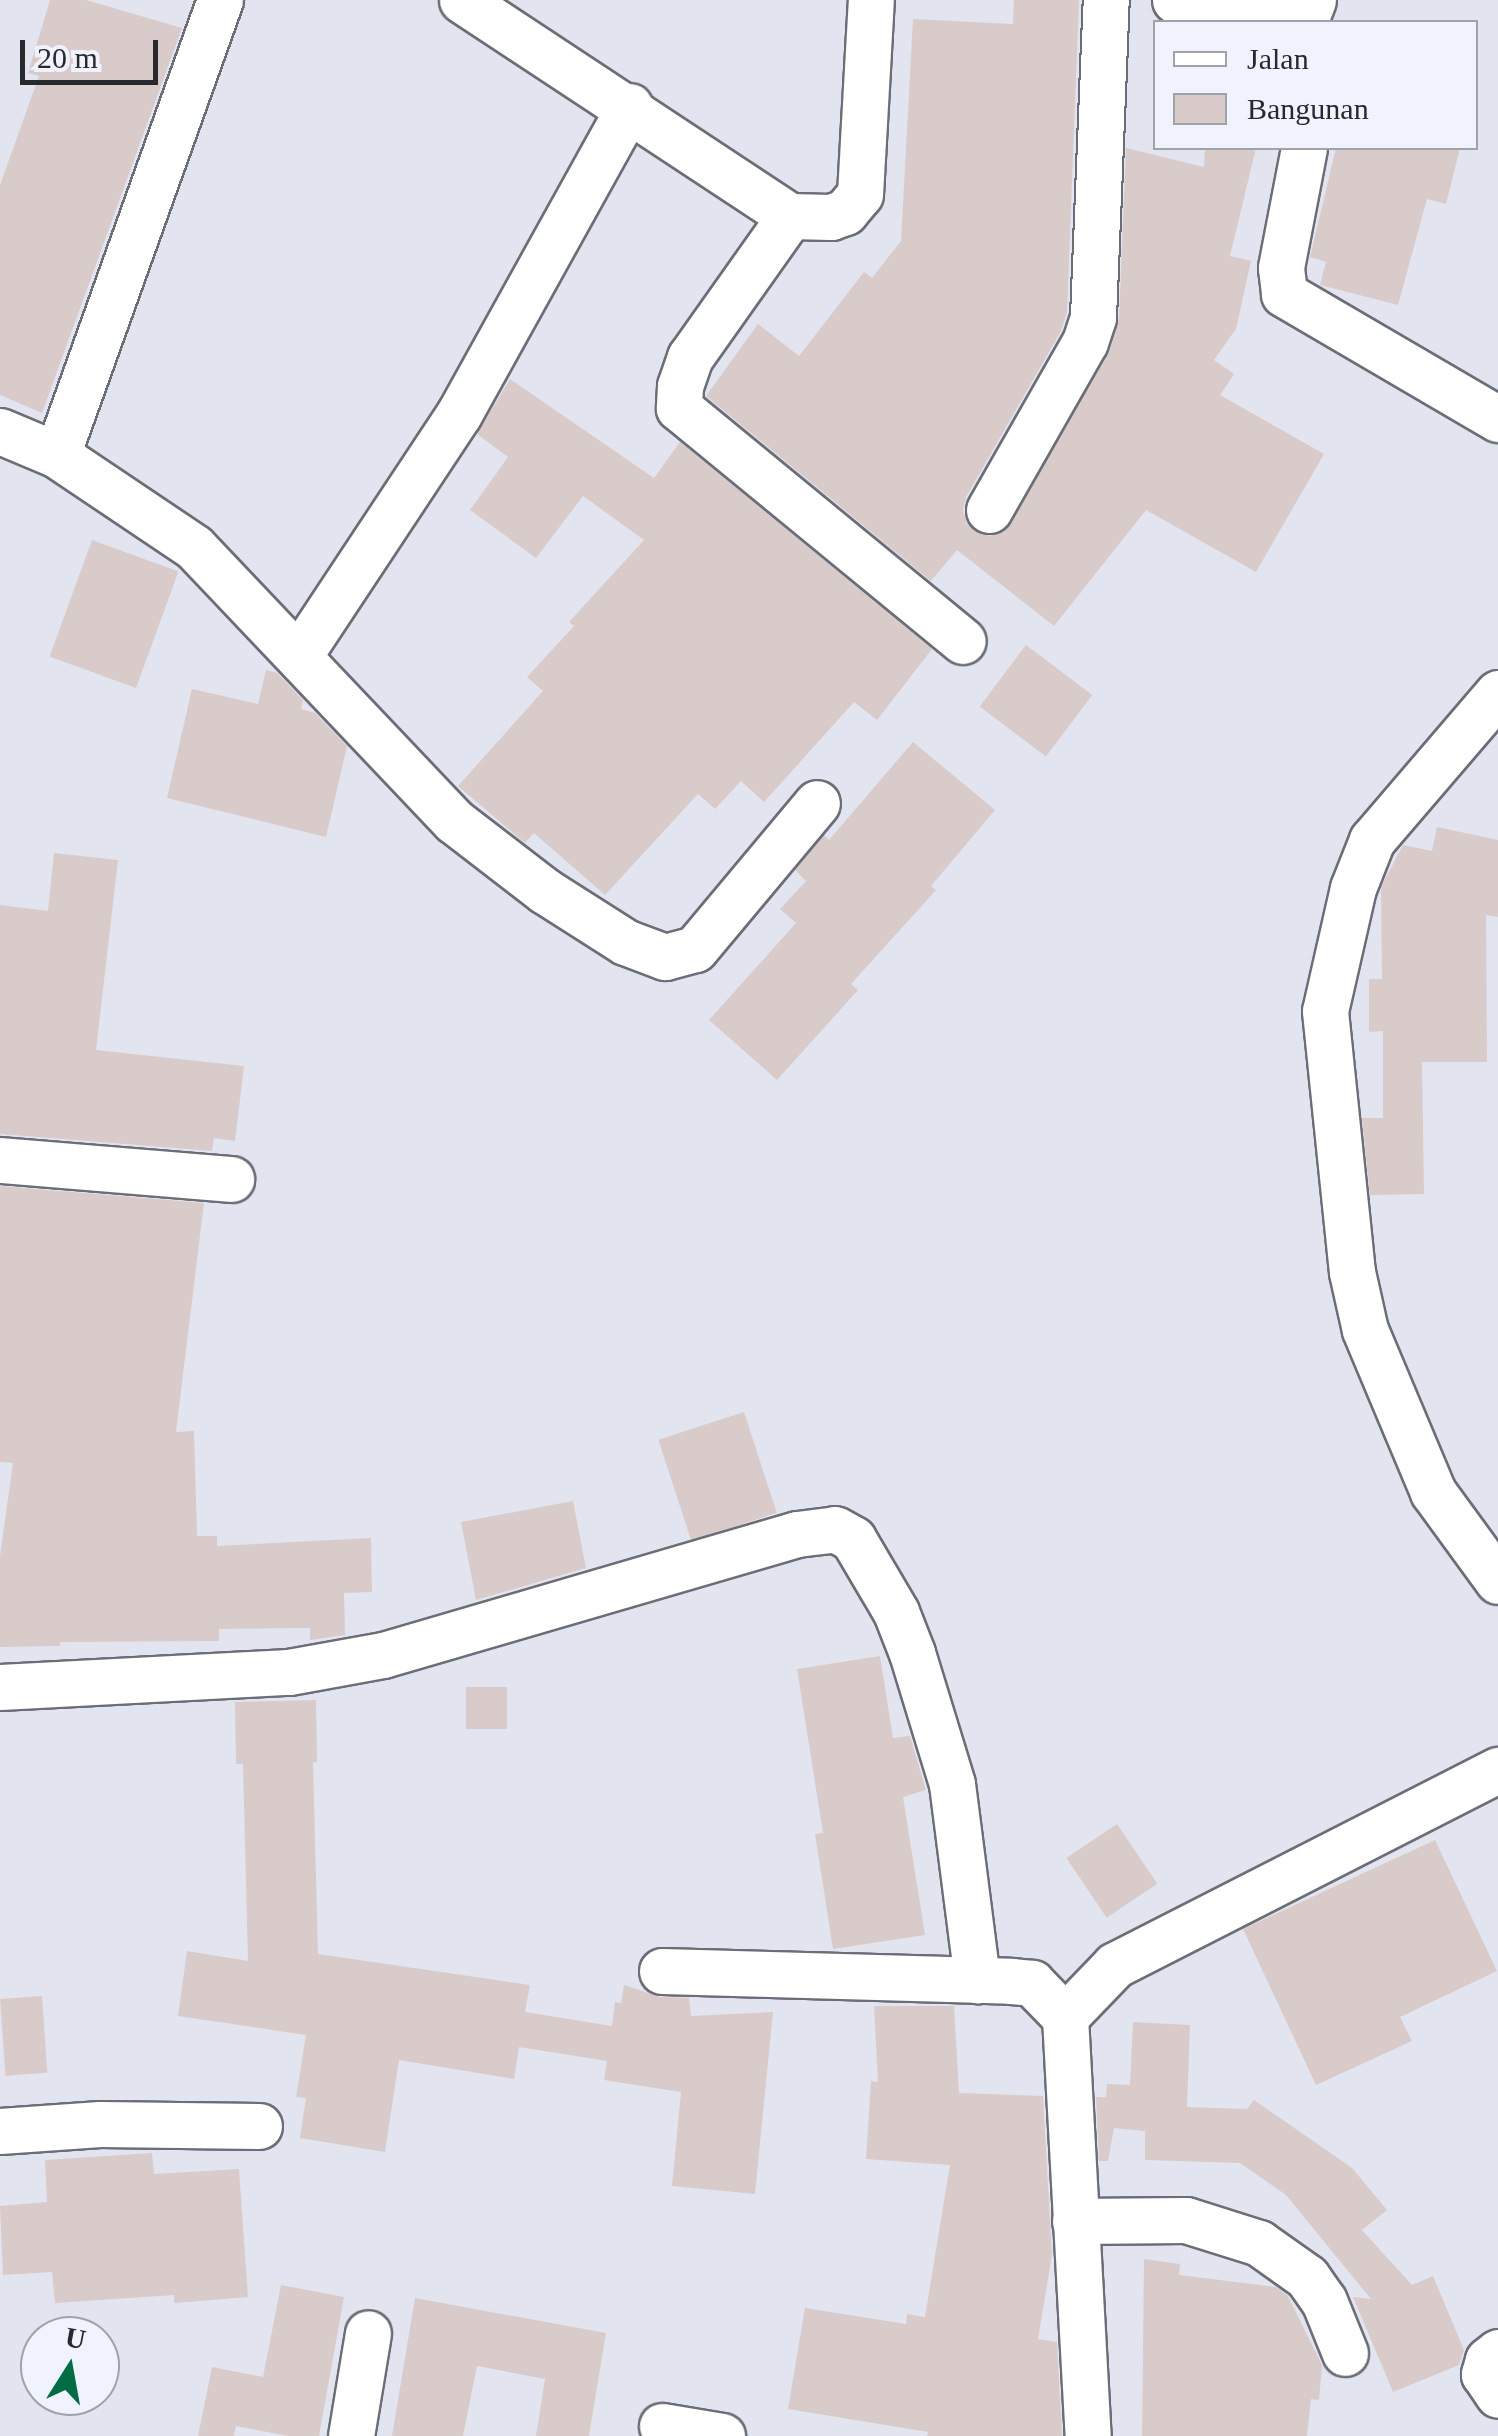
<!DOCTYPE html>
<html>
<head>
<meta charset="utf-8">
<style>
  body { margin:0 }
  #map { position:relative; width:1498px; height:2436px; overflow:hidden; background:#e2e5f0; font-family:"Times New Roman",serif }
  div>[style] { position:absolute }
  [style*='--x'] { left:calc(var(--x)*1px); top:calc(var(--y)*1px); width:calc(var(--w)*1px); rotate:calc(var(--a)*1deg) }
  .building>* { inset:0; background:#d8cbc9; transform-origin:0 0 }
  .roads { filter:drop-shadow(2px 0 #6b6d77) drop-shadow(-2px 0 #6b6d77) drop-shadow(0 2px #6b6d77) drop-shadow(0 -2px #6b6d77) }
  .minor>* { height:45px; margin:-22.5px; padding:0 22.5px; transform-origin:22.5px; border-radius:22.5px; background:#fff }
  span { translate:-50% -50%; white-space:nowrap; text-align:center; line-height:1.15; -webkit-text-stroke:8px #f0f2fd; paint-order:stroke }
  .legend { position:absolute; left:1153px; top:20px; width:325px; height:130px; box-sizing:border-box; background:#f0f2fd; border:2px solid #a0a2aa; margin:0; padding:12px 18px; list-style:none; font-size:30px; color:#28292d }
  .legend li { display:flex; align-items:center; gap:20px; height:50px }
  .legend b { width:50px; border:2px solid #a0a2aa }
  .north { position:absolute; left:20px; top:2316px; width:100px; height:100px; box-sizing:border-box; background:#f0f2fd; border:2px solid #a0a2aa; border-radius:50%; rotate:11deg; font-size:28px; font-weight:700; line-height:40px; text-align:center; color:#28292d }
  .north::after { content:''; display:block; margin:auto; width:35px; height:45px; background:#026d45; clip-path:polygon(50% 0,100% 100%,50% 72%,0 100%) }
  .scale { position:absolute; left:20px; top:40px; width:138px; height:45px; box-sizing:border-box; border:5px solid #28292d; border-top:0; padding-left:12px; font-size:30px; line-height:35px; white-space:nowrap; color:#28292d; -webkit-text-stroke:8px #f0f2fd; paint-order:stroke }
</style>
</head>
<body>
<div id="map">
  <div class="building">
    <div style="clip-path:polygon(50px 0,86px 0,182px 28px,42px 413px,0 395px,0 185px,39px 76px,28px 73px)"></div>
    <div style="clip-path:polygon(1014px 0,1079px 0,1067px 312px,1061px 331px,966px 497px,963px 511px,967px 524px,990px 536px,1011px 524px,1110px 350px,1119px 318px,1126px 148px,1204px 167px,1205px 148px,1256px 148px,1230px 256px,1251px 261px,1236px 329px,1214px 360px,1234px 374px,1220px 395px,1324px 454px,1256px 572px,1146px 510px,1054px 626px,957px 550px,931px 581px,706px 396px,758px 324px,799px 356px,864px 272px,872px 278px,901px 241px,913px 19px,1013px 24px)"></div>
    <div style="clip-path:polygon(1336px 148px,1460px 148px,1446px 204px,1427px 199px,1398px 305px,1320px 285px,1326px 262px,1310px 257px)"></div>
    <div style="clip-path:polygon(510px 379px,654px 478px,680px 442px,932px 649px,877px 720px,854px 702px,764px 802px,741px 781px,715px 809px,698px 794px,605px 895px,534px 833px,525px 843px,458px 786px,543px 691px,527px 677px,574px 626px,569px 622px,644px 540px,583px 496px,536px 558px,470px 510px,508px 457px,477px 434px)"></div>
    <div style="left:92px;top:540px;width:92px;height:124px;rotate:20deg"></div>
    <div style="left:1026px;top:645px;width:83px;height:77px;rotate:37deg"></div>
    <div style="clip-path:polygon(266px 670px,277px 673px,303px 700px,301px 709px,315px 713px,347px 746px,326px 837px,167px 798px,192px 689px,258px 704px)"></div>
    <div style="clip-path:polygon(913px 742px,995px 810px,931px 886px,936px 890px,851px 984px,858px 990px,777px 1080px,709px 1020px,796px 923px,780px 909px,806px 881px,795px 870px,824px 835px,829px 840px)"></div>
    <div style="clip-path:polygon(1437px 827px,1498px 840px,1498px 917px,1486px 915px,1487px 1062px,1422px 1062px,1424px 1194px,1370px 1195px,1362px 1118px,1383px 1118px,1383px 1031px,1369px 1032px,1369px 979px,1382px 979px,1381px 887px,1403px 845px,1432px 851px)"></div>
    <div style="clip-path:polygon(54px 853px,118px 860px,96px 1050px,244px 1066px,235px 1141px,214px 1138px,212px 1151px,0 1134px,0 905px,48px 911px)"></div>
    <div style="clip-path:polygon(0 1186px,204px 1203px,176px 1432px,194px 1431px,197px 1536px,217px 1536px,217px 1546px,371px 1538px,372px 1592px,344px 1593px,345px 1635px,310px 1640px,310px 1628px,219px 1629px,219px 1641px,60px 1642px,60px 1646px,0 1647px,0 1556px,13px 1463px,0 1462px)"></div>
    <div style="left:744px;top:1412px;width:106px;height:90px;rotate:72deg"></div>
    <div style="clip-path:polygon(573px 1501px,586px 1568px,476px 1600px,461px 1522px)"></div>
    <div style="clip-path:polygon(880px 1656px,893px 1738px,910px 1736px,926px 1790px,903px 1797px,925px 1935px,833px 1949px,815px 1834px,823px 1833px,797px 1669px)"></div>
    <div style="left:507px;top:1687px;width:42px;height:41px;rotate:90deg"></div>
    <div style="clip-path:polygon(316px 1700px,317px 1762px,313px 1762px,318px 1954px,530px 1985px,525px 2012px,612px 2026px,615px 2002px,621px 2003px,624px 1985px,660px 1997px,689px 1998px,691px 2016px,773px 2012px,755px 2194px,672px 2186px,681px 2092px,604px 2080px,607px 2061px,519px 2047px,514px 2079px,399px 2060px,385px 2152px,300px 2138px,306px 2098px,296px 2097px,306px 2035px,178px 2016px,187px 1951px,248px 1961px,243px 1764px,236px 1764px,235px 1702px)"></div>
    <div style="left:1117px;top:1824px;width:72px;height:61px;rotate:56deg"></div>
    <div style="clip-path:polygon(1435px 1840px,1497px 1971px,1400px 2017px,1412px 2041px,1316px 2085px,1243px 1929px)"></div>
    <div style="left:42px;top:1996px;width:77px;height:42px;rotate:86deg"></div>
    <div style="clip-path:polygon(874px 2006px,954px 2006px,959px 2093px,1043px 2096px,1052px 2255px,1038px 2339px,1057px 2342px,1062px 2436px,927px 2436px,928px 2432px,788px 2409px,805px 2308px,906px 2324px,907px 2314px,925px 2317px,950px 2165px,866px 2159px,871px 2081px,878px 2082px)"></div>
    <div style="clip-path:polygon(1133px 2022px,1190px 2025px,1187px 2107px,1247px 2109px,1254px 2100px,1352px 2168px,1387px 2210px,1362px 2230px,1412px 2285px,1433px 2276px,1464px 2350px,1459px 2365px,1393px 2392px,1353px 2297px,1371px 2299px,1286px 2195px,1240px 2163px,1145px 2160px,1145px 2131px,1114px 2128px,1108px 2161px,1099px 2161px,1096px 2097px,1106px 2097px,1107px 2084px,1130px 2085px)"></div>
    <div style="clip-path:polygon(152px 2153px,154px 2174px,239px 2169px,248px 2297px,174px 2303px,174px 2295px,55px 2303px,52px 2272px,3px 2275px,0 2206px,47px 2202px,45px 2160px)"></div>
    <div style="clip-path:polygon(1144px 2259px,1180px 2264px,1179px 2275px,1276px 2287px,1288px 2296px,1322px 2365px,1319px 2400px,1311px 2399px,1307px 2436px,1142px 2436px)"></div>
    <div style="clip-path:polygon(281px 2285px,344px 2297px,319px 2436px,288px 2436px,236px 2426px,234px 2436px,198px 2436px,212px 2367px,263px 2377px)"></div>
    <div style="clip-path:polygon(415px 2298px,606px 2333px,589px 2436px,536px 2436px,545px 2379px,477px 2366px,463px 2436px,392px 2436px)"></div>
  </div>
  <div class="roads">
    <div class="minor">
      <div style="--x:462;--y:0;--w:393;--a:33.4"></div>
      <div style="--x:790;--y:216;--w:173;--a:125.3"></div>
      <div style="--x:690;--y:357;--w:31;--a:109"></div>
      <div style="--x:680;--y:386;--w:22;--a:93"></div>
      <div style="--x:679;--y:408;--w:367;--a:39.4"></div>
      <div style="--x:1175;--y:0;--w:132;--a:9.2"></div>
      <div style="--x:1305;--y:21;--w:22;--a:-69"></div>
      <div style="--x:1304;--y:148;--w:122;--a:100.9"></div>
      <div style="--x:1281;--y:268;--w:26;--a:83"></div>
      <div style="--x:1284;--y:294;--w:248;--a:30.3"></div>
      <div style="--x:790;--y:216;--w:41;--a:1.4"></div>
      <div style="--x:831;--y:217;--w:15;--a:-20"></div>
      <div style="--x:845;--y:212;--w:23;--a:-50"></div>
      <div style="--x:860;--y:194;--w:194;--a:-86.8"></div>
      <div style="--x:0;--y:431;--w:62;--a:22.8"></div>
      <div style="--x:57;--y:455;--w:165;--a:33.9"></div>
      <div style="--x:194;--y:547;--w:378;--a:46.5"></div>
      <div style="--x:454;--y:821;--w:115;--a:37.6"></div>
      <div style="--x:545;--y:891;--w:95;--a:32.5"></div>
      <div style="--x:625;--y:942;--w:43;--a:20.6"></div>
      <div style="--x:665;--y:957;--w:31;--a:-15"></div>
      <div style="--x:695;--y:949;--w:190;--a:-50.1"></div>
      <div style="--x:57;--y:455;--w:483;--a:-70.3"></div>
      <div style="--x:989;--y:510;--w:193;--a:-60.3"></div>
      <div style="--x:1085;--y:342;--w:26;--a:-72"></div>
      <div style="--x:1093;--y:317;--w:317;--a:-87.7"></div>
      <div style="--x:300;--y:654;--w:288;--a:-56.5"></div>
      <div style="--x:459;--y:414;--w:352;--a:-61"></div>
      <div style="--x:1498;--y:693;--w:194;--a:130.6"></div>
      <div style="--x:1372;--y:840;--w:52;--a:111.6"></div>
      <div style="--x:1353;--y:888;--w:126;--a:102.8"></div>
      <div style="--x:1325;--y:1011;--w:262;--a:84.1"></div>
      <div style="--x:1352;--y:1272;--w:59;--a:77.4"></div>
      <div style="--x:1365;--y:1330;--w:176;--a:67.2"></div>
      <div style="--x:1433;--y:1492;--w:110;--a:53.9"></div>
      <div style="--x:0;--y:1160;--w:232;--a:4.7"></div>
      <div style="--x:0;--y:1687;--w:289;--a:-3"></div>
      <div style="--x:289;--y:1672;--w:96;--a:-10.3"></div>
      <div style="--x:383;--y:1655;--w:431;--a:-16.3"></div>
      <div style="--x:797;--y:1534;--w:38;--a:-7"></div>
      <div style="--x:835;--y:1529;--w:21;--a:29"></div>
      <div style="--x:853;--y:1539;--w:85;--a:59.5"></div>
      <div style="--x:896;--y:1612;--w:44;--a:68.7"></div>
      <div style="--x:912;--y:1653;--w:137;--a:73"></div>
      <div style="--x:952;--y:1784;--w:198;--a:82.7"></div>
      <div style="--x:662;--y:1971;--w:349;--a:1.6"></div>
      <div style="--x:1011;--y:1981;--w:21;--a:5"></div>
      <div style="--x:1032;--y:1983;--w:47;--a:45.9"></div>
      <div style="--x:1065;--y:2017;--w:420;--a:86.9"></div>
      <div style="--x:1065;--y:2017;--w:72;--a:-46.1"></div>
      <div style="--x:1115;--y:1965;--w:430;--a:-27"></div>
      <div style="--x:0;--y:2131;--w:100;--a:-4"></div>
      <div style="--x:100;--y:2124;--w:159;--a:0.7"></div>
      <div style="--x:1075;--y:2221;--w:111;--a:-0.5"></div>
      <div style="--x:1186;--y:2220;--w:77;--a:17.5"></div>
      <div style="--x:1259;--y:2243;--w:59;--a:35.3"></div>
      <div style="--x:1307;--y:2277;--w:29;--a:55"></div>
      <div style="--x:1324;--y:2301;--w:56;--a:68"></div>
      <div style="--x:1498;--y:2352;--w:13;--a:141"></div>
      <div style="--x:1488;--y:2360;--w:15;--a:106"></div>
      <div style="--x:1484;--y:2374;--w:25;--a:56"></div>
      <div style="--x:662;--y:2426;--w:61;--a:9.5"></div>
      <div style="--x:351;--y:2436;--w:104;--a:-80.6"></div>
    </div>
  </div>
  <ul class="legend">
  <li><b style="height:12px;background:#fff"></b>Jalan</li>
  <li><b style="height:28px;background:#d8cbc9"></b>Bangunan</li>
  </ul>
  <div class="north">U</div>
  <div class="scale">20 m</div>
</div>
</body>
</html>
